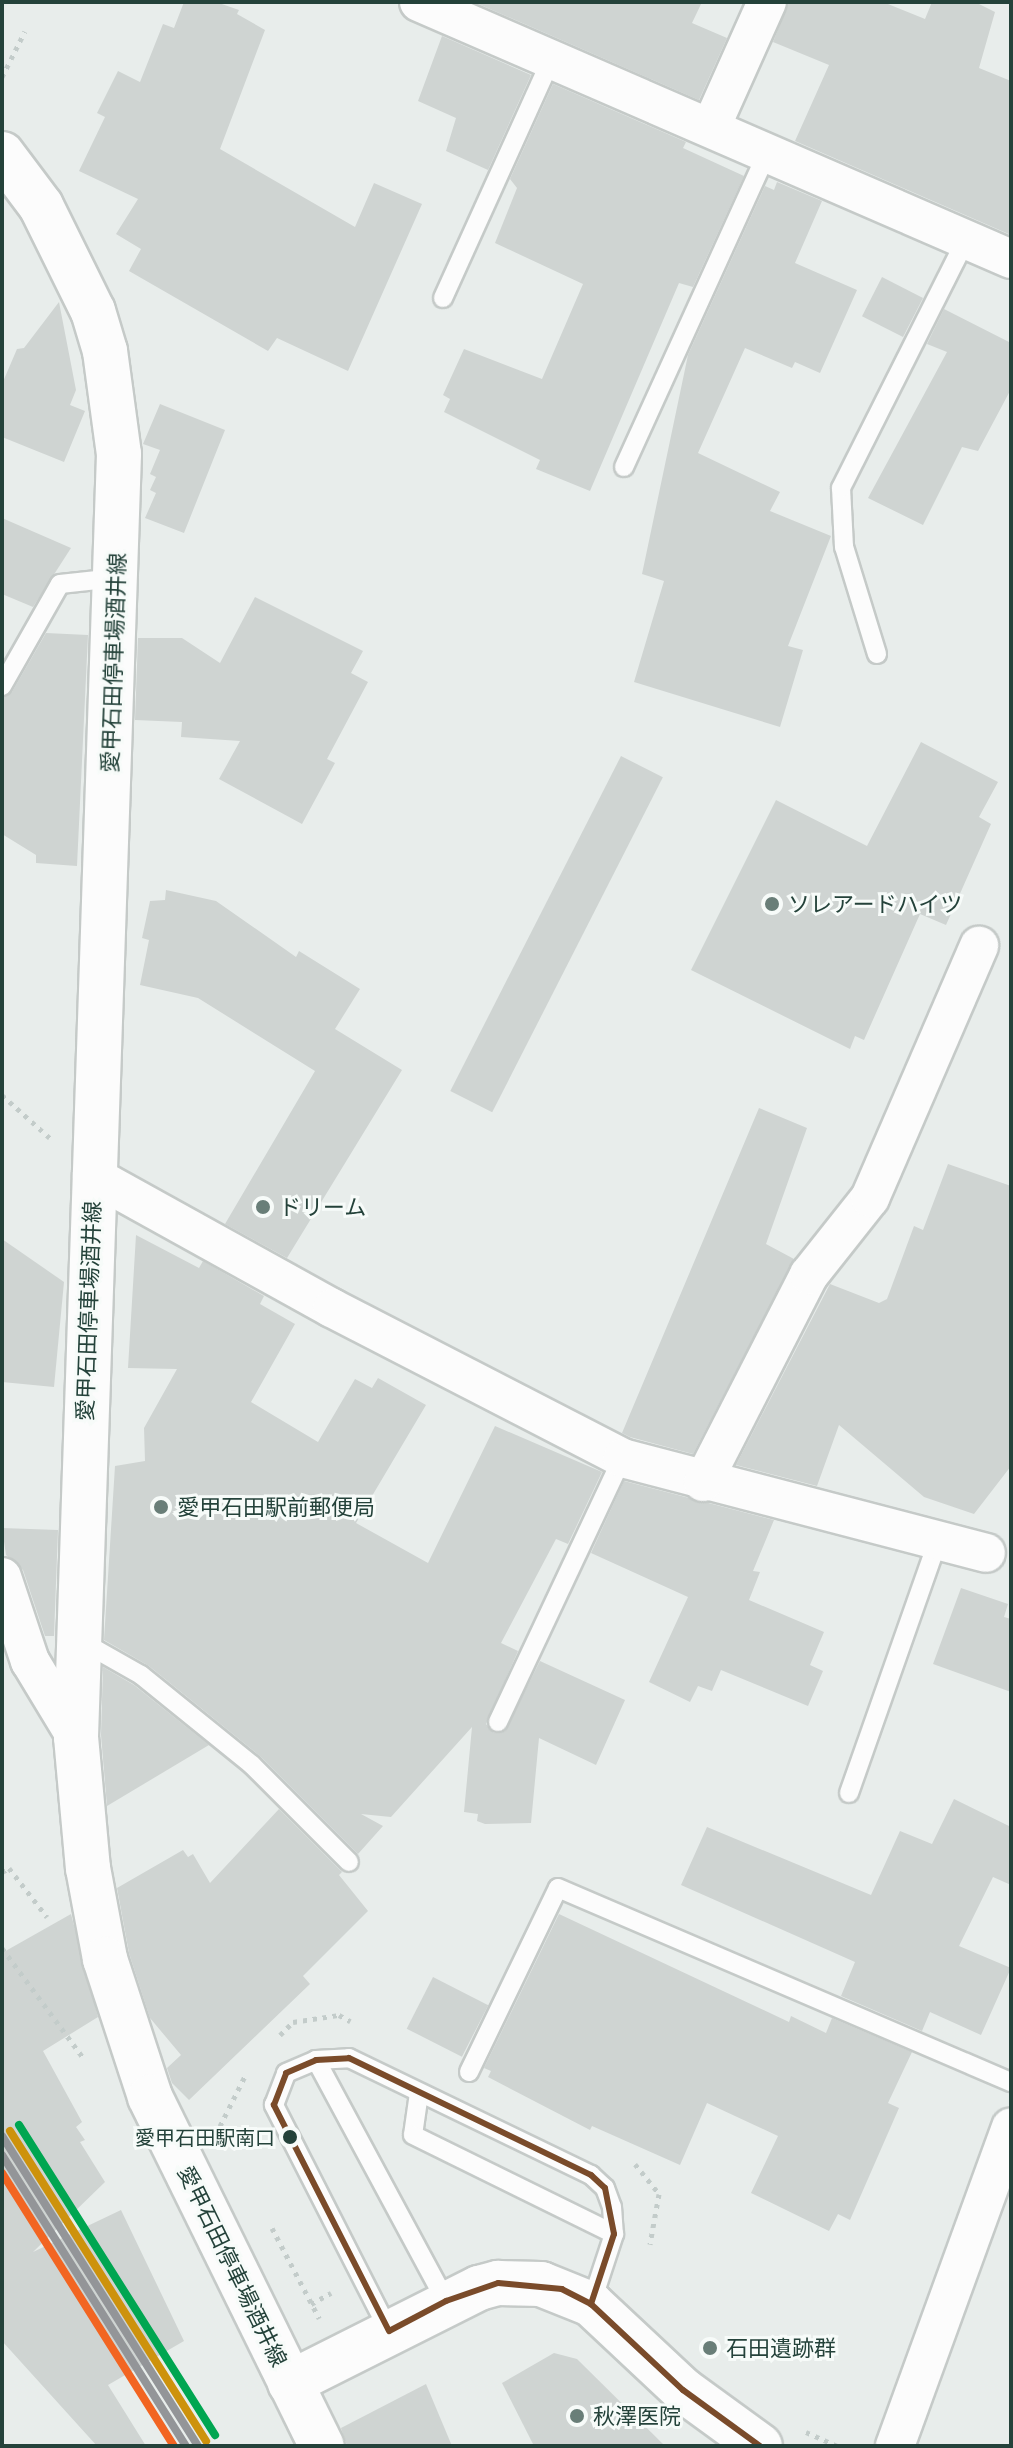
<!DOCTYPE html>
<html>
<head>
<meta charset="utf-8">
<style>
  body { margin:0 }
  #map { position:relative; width:1013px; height:2448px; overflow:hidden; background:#e8edeb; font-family:Commissioner,"Noto Sans JP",sans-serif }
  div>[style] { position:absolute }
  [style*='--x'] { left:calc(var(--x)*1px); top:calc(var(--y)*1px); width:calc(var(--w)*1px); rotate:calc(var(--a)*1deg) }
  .building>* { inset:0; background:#cfd4d2; transform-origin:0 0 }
  .path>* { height:5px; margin-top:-2.5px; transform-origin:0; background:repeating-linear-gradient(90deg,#c3ccca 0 4px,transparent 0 10px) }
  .roads { filter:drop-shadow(2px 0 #c5cac8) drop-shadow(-2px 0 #c5cac8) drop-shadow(0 2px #c5cac8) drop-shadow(0 -2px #c5cac8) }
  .service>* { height:18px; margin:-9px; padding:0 9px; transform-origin:9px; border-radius:9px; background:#fcfcfc }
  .minor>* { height:38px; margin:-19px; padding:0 19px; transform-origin:19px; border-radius:19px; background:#fcfcfc }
  .tertiary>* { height:44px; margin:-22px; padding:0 22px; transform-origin:22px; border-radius:22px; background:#fcfcfc }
  .secondary>* { height:44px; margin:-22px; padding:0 22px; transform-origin:22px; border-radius:22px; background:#fcfcfc }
  .bus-1>* { height:6px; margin:-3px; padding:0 3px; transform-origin:3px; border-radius:3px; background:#7a4b2a }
  .rail-1>* { height:8px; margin:-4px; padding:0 4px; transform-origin:4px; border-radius:4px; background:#939598 }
  .rail-2>* { height:8px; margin:-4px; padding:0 4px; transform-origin:4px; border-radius:4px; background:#cd920c }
  .rail-3>* { height:8px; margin:-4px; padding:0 4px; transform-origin:4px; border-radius:4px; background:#f26522 }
  .rail-4>* { height:8px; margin:-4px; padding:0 4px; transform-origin:4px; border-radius:4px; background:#00a651 }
  .metro-1>* { height:8px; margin:-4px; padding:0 4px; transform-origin:4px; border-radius:4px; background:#939598 }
  .dots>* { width:22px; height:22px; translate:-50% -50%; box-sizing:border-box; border:4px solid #f7fbf9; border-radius:50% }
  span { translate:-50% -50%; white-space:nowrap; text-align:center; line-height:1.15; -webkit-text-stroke:6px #f7fbf9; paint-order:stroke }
  .bus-label { font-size:20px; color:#24423a }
  .right { translate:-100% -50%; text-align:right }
  .street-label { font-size:22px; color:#24423a }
  .poi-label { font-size:22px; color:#24423a }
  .left { translate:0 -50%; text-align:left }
  .frame { position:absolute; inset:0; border:4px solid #24423a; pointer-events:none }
</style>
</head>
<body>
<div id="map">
  <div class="building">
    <div style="clip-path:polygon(184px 2px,216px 2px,239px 10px,237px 14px,265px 30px,220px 149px,355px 227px,374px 183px,422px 204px,348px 371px,277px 338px,268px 351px,129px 271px,141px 249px,116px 234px,138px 199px,79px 171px,105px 117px,97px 113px,118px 71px,140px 82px,163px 24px,174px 28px)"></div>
    <div style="clip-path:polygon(474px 2px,702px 2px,692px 23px,727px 38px,699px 100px)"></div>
    <div style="clip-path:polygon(789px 2px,883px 2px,925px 19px,932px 2px,975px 2px,995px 12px,979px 68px,1011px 81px,1011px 235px,795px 141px,829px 65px,773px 42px)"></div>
    <div style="clip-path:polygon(442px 36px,531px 75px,488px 170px,446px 151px,456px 118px,418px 101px)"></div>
    <div style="clip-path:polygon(553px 84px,686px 142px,683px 148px,744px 176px,693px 287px,679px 283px,590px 491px,536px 469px,540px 460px,444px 412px,450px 399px,443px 395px,464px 349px,542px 379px,583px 284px,495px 243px,517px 188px,510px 179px)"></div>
    <div style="clip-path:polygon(777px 182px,822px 201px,795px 263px,857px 290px,820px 373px,795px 362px,792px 368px,745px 348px,698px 453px,780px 492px,770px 511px,831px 536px,788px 646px,803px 650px,780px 727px,634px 682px,664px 581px,642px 574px,688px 355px,765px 186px,774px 190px)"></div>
    <div style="left:882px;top:277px;width:46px;height:44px;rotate:27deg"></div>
    <div style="clip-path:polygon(59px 302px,76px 390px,70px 405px,85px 411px,64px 462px,2px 437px,2px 384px,17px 349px,24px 348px)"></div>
    <div style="clip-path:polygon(944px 309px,1011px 343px,1011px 389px,978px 451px,962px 447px,923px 525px,868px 498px,947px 352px,927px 344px)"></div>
    <div style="clip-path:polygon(160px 404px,225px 430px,184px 533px,145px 518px,156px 493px,150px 490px,156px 477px,150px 474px,160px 450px,143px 444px)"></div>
    <div style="clip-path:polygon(2px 518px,71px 548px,33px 607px,2px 594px)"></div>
    <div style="clip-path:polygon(255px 597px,363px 651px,351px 673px,368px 682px,327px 759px,335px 763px,302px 824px,219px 779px,240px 741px,181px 737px,182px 722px,135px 720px,138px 638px,182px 638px,220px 663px)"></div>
    <div style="clip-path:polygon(46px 633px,88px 635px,77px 866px,36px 863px,36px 855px,2px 834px,2px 698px,12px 692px)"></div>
    <div style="clip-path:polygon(921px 742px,998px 782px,979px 817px,991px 824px,946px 925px,920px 914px,864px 1040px,855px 1036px,850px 1049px,691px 970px,776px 800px,867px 846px)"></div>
    <div style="left:621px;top:756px;width:47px;height:376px;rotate:27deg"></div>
    <div style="clip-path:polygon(166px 890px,216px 901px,296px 957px,299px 951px,360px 989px,335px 1029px,402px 1070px,287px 1258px,225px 1224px,315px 1071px,198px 998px,140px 985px,149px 940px,142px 938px,150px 901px,165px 900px)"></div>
    <div style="clip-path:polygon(759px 1108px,807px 1128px,766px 1244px,794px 1259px,693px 1454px,630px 1437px,622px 1433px)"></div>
    <div style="clip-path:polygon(948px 1164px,1011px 1186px,1011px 1466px,974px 1514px,924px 1497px,839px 1425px,817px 1486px,736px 1465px,830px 1284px,879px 1303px,887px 1299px,914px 1226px,923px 1230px)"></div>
    <div style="clip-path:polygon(136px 1235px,199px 1268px,203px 1261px,264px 1296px,260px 1304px,295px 1324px,251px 1402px,318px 1442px,355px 1379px,372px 1388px,378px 1378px,426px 1405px,356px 1523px,428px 1563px,495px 1426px,602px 1472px,568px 1544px,556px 1539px,501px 1643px,518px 1651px,486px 1724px,494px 1733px,505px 1731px,540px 1661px,625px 1700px,596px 1765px,539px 1738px,531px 1823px,485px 1824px,477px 1821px,478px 1814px,464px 1812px,472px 1727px,391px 1817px,361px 1814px,383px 1826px,358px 1854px,260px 1756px,149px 1666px,104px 1640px,115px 1466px,145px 1461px,144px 1428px,177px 1369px,128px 1368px)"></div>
    <div style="clip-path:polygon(2px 1239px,64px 1282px,54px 1387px,2px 1382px)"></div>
    <div style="clip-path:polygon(624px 1481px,774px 1520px,753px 1571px,760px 1572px,749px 1600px,824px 1632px,810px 1665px,823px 1671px,808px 1706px,721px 1670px,712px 1691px,698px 1686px,690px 1702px,649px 1682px,688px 1597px,591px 1553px)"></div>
    <div style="clip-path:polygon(2px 1528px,58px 1530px,54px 1636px,45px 1636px,23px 1570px,6px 1555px)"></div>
    <div style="clip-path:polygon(961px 1588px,1008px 1604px,1004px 1617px,1011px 1619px,1011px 1692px,933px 1664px)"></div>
    <div style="clip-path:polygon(103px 1667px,134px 1685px,209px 1745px,107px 1806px,101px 1735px)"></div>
    <div style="clip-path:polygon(954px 1799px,1011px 1827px,1011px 1885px,993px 1877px,959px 1946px,1011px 1968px,981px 2035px,930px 2012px,922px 2031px,841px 1996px,855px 1962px,681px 1885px,707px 1827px,871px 1895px,900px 1831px,932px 1844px)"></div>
    <div style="clip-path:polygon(279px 1809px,342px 1872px,339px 1875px,368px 1911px,303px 1976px,310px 1984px,189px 2100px,172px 2083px,167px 2068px,181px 2055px,150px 2018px,129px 1953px,117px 1888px,183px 1850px,188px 1857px,193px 1854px,210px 1883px)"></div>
    <div style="clip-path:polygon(71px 1914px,98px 2017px,43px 2051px,82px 2122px,76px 2127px,85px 2140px,80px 2142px,105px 2182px,33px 2252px,121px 2210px,184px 2341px,108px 2385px,146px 2446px,97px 2446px,2px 2341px,2px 1953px)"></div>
    <div style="clip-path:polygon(559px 1914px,789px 2022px,791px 2016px,826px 2033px,832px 2018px,912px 2052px,888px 2103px,899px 2108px,850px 2220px,838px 2214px,829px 2231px,751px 2193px,778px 2136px,707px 2103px,680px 2165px,592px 2126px,590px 2130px,488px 2077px,491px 2071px,484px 2068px)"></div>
    <div style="left:433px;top:1977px;width:62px;height:58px;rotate:27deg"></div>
    <div style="clip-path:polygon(554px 2353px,577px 2359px,665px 2446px,534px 2446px,502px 2383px)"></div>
    <div style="clip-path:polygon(426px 2384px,452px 2446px,347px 2446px,341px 2428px)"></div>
  </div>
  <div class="path">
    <div style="--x:2;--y:77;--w:51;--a:-63.4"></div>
    <div style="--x:2;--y:1095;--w:64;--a:41.9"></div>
    <div style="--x:2;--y:1872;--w:8;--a:-30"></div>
    <div style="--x:9;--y:1868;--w:62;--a:52.2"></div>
    <div style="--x:2;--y:1948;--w:139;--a:53.5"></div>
    <div style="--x:280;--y:2035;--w:18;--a:-45"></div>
    <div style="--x:293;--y:2022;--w:47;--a:-8.7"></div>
    <div style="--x:339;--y:2015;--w:13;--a:29"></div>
    <div style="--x:220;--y:2126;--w:56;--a:-63.4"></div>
    <div style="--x:635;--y:2164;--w:38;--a:51"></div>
    <div style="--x:659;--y:2194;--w:51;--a:100.2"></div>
    <div style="--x:272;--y:2228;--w:102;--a:62.4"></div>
    <div style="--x:311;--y:2304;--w:23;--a:-29"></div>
    <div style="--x:806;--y:2432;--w:35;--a:24"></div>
  </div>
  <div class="roads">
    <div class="service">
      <div style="--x:443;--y:298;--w:264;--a:-65.6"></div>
      <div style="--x:624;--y:467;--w:347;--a:-65.5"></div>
      <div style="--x:877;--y:654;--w:112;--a:-107.1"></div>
      <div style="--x:844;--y:547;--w:59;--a:-92.9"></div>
      <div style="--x:841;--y:488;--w:279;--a:-63.3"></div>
      <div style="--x:2;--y:686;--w:117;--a:-60.4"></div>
      <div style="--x:60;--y:584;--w:56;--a:-6.1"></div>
      <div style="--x:81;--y:1641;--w:69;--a:29.5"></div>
      <div style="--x:141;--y:1675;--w:143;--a:39"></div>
      <div style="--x:252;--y:1765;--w:137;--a:45"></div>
      <div style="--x:498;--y:1722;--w:292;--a:-64.8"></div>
      <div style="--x:849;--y:1793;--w:268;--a:-70.6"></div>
      <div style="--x:316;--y:2060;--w:274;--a:61.7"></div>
      <div style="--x:469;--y:2072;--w:204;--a:-64.2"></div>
      <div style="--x:558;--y:1888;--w:493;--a:23.2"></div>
      <div style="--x:419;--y:2093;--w:42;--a:98.1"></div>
      <div style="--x:413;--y:2135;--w:224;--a:26.2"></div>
      <div style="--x:389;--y:2331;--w:254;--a:-117"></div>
      <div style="--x:274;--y:2105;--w:34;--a:-69"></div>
      <div style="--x:286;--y:2073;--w:33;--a:-23"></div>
      <div style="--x:316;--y:2060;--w:33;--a:-3"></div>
      <div style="--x:349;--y:2058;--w:269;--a:25.8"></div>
      <div style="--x:591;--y:2175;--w:19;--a:43"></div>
      <div style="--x:605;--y:2188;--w:20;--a:70"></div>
      <div style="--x:612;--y:2207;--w:27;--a:86"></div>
      <div style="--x:614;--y:2234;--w:74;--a:108.2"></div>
    </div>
    <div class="minor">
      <div style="--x:419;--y:2;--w:645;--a:23.47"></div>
      <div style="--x:711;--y:127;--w:137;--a:-65.9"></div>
      <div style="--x:92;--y:1175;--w:274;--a:29"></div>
      <div style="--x:332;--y:1308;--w:326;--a:27.3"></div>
      <div style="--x:622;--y:1458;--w:376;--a:14.6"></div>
      <div style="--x:703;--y:1482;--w:233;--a:-62.9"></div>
      <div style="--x:809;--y:1275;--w:98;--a:-51.6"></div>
      <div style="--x:870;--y:1198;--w:275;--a:-66.6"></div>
      <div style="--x:2;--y:1577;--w:89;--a:71.6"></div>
      <div style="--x:30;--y:1661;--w:89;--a:58.8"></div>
      <div style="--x:895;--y:2446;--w:339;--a:-70"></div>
    </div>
    <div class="tertiary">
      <div style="--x:290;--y:2383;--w:212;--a:-26.7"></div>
      <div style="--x:479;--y:2288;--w:20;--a:-15"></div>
      <div style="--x:498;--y:2283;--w:43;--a:1.3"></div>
      <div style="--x:541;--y:2284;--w:54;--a:21.8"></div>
      <div style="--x:591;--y:2304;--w:126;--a:43.1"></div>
      <div style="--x:683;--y:2390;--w:95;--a:36"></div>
    </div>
    <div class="secondary">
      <div style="--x:2;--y:154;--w:65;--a:53.1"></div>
      <div style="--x:41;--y:206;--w:117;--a:63.7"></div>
      <div style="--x:93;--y:311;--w:42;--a:73.3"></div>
      <div style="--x:105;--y:351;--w:104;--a:82.3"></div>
      <div style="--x:119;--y:454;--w:1284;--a:91.92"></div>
      <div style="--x:76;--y:1737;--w:132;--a:84.8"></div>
      <div style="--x:88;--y:1868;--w:93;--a:79.4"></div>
      <div style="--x:105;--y:1959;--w:145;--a:71.9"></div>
      <div style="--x:150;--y:2097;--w:389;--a:63.8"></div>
    </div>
  </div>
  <div class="bus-1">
    <div style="--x:349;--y:2058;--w:269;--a:25.8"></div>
    <div style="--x:591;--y:2175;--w:19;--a:43"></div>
    <div style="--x:605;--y:2188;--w:47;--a:78.9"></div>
    <div style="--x:614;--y:2234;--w:74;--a:108.2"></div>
    <div style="--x:591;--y:2304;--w:33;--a:-153"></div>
    <div style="--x:562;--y:2289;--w:64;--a:-174.6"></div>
    <div style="--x:498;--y:2283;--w:55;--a:160.9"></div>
    <div style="--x:446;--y:2301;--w:64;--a:152.2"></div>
    <div style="--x:389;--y:2331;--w:254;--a:-117"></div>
    <div style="--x:274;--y:2105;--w:34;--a:-69"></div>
    <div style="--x:286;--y:2073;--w:33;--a:-23"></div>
    <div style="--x:316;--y:2060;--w:33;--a:-3"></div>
    <div style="--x:591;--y:2304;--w:126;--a:43.1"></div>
    <div style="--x:683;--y:2390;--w:95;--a:36"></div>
  </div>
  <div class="rail-1">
    <div style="--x:2;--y:2155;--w:344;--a:57.7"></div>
  </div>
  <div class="rail-2">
    <div style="--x:10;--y:2131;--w:367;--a:57.7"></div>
  </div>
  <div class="rail-3">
    <div style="--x:2;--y:2173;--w:323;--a:57.8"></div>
  </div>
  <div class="rail-4">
    <div style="--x:19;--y:2125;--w:367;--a:57.7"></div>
  </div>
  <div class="metro-1">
    <div style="--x:2;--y:2136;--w:367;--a:57.7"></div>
  </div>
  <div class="dots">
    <div style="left:772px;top:904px;background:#697e78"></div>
    <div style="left:263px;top:1207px;background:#697e78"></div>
    <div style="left:161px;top:1507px;background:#697e78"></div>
    <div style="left:290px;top:2137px;background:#24423a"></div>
    <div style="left:710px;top:2348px;background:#697e78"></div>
    <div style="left:577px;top:2416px;background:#697e78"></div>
  </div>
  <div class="bus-label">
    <span class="right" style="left:275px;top:2137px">愛甲石田駅南口</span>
  </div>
  <div class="street-label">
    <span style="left:113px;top:663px;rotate:-88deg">愛甲石田停車場酒井線</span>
    <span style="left:88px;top:1311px;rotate:-88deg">愛甲石田停車場酒井線</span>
    <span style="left:233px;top:2266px;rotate:64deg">愛甲石田停車場酒井線</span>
  </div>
  <div class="poi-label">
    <span class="left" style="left:788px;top:904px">ソレアードハイツ</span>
    <span class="left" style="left:279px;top:1207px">ドリーム</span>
    <span class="left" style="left:177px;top:1507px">愛甲石田駅前郵便局</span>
    <span class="left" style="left:726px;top:2348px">石田遺跡群</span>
    <span class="left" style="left:593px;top:2416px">秋澤医院</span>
  </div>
  <div class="frame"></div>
</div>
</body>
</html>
